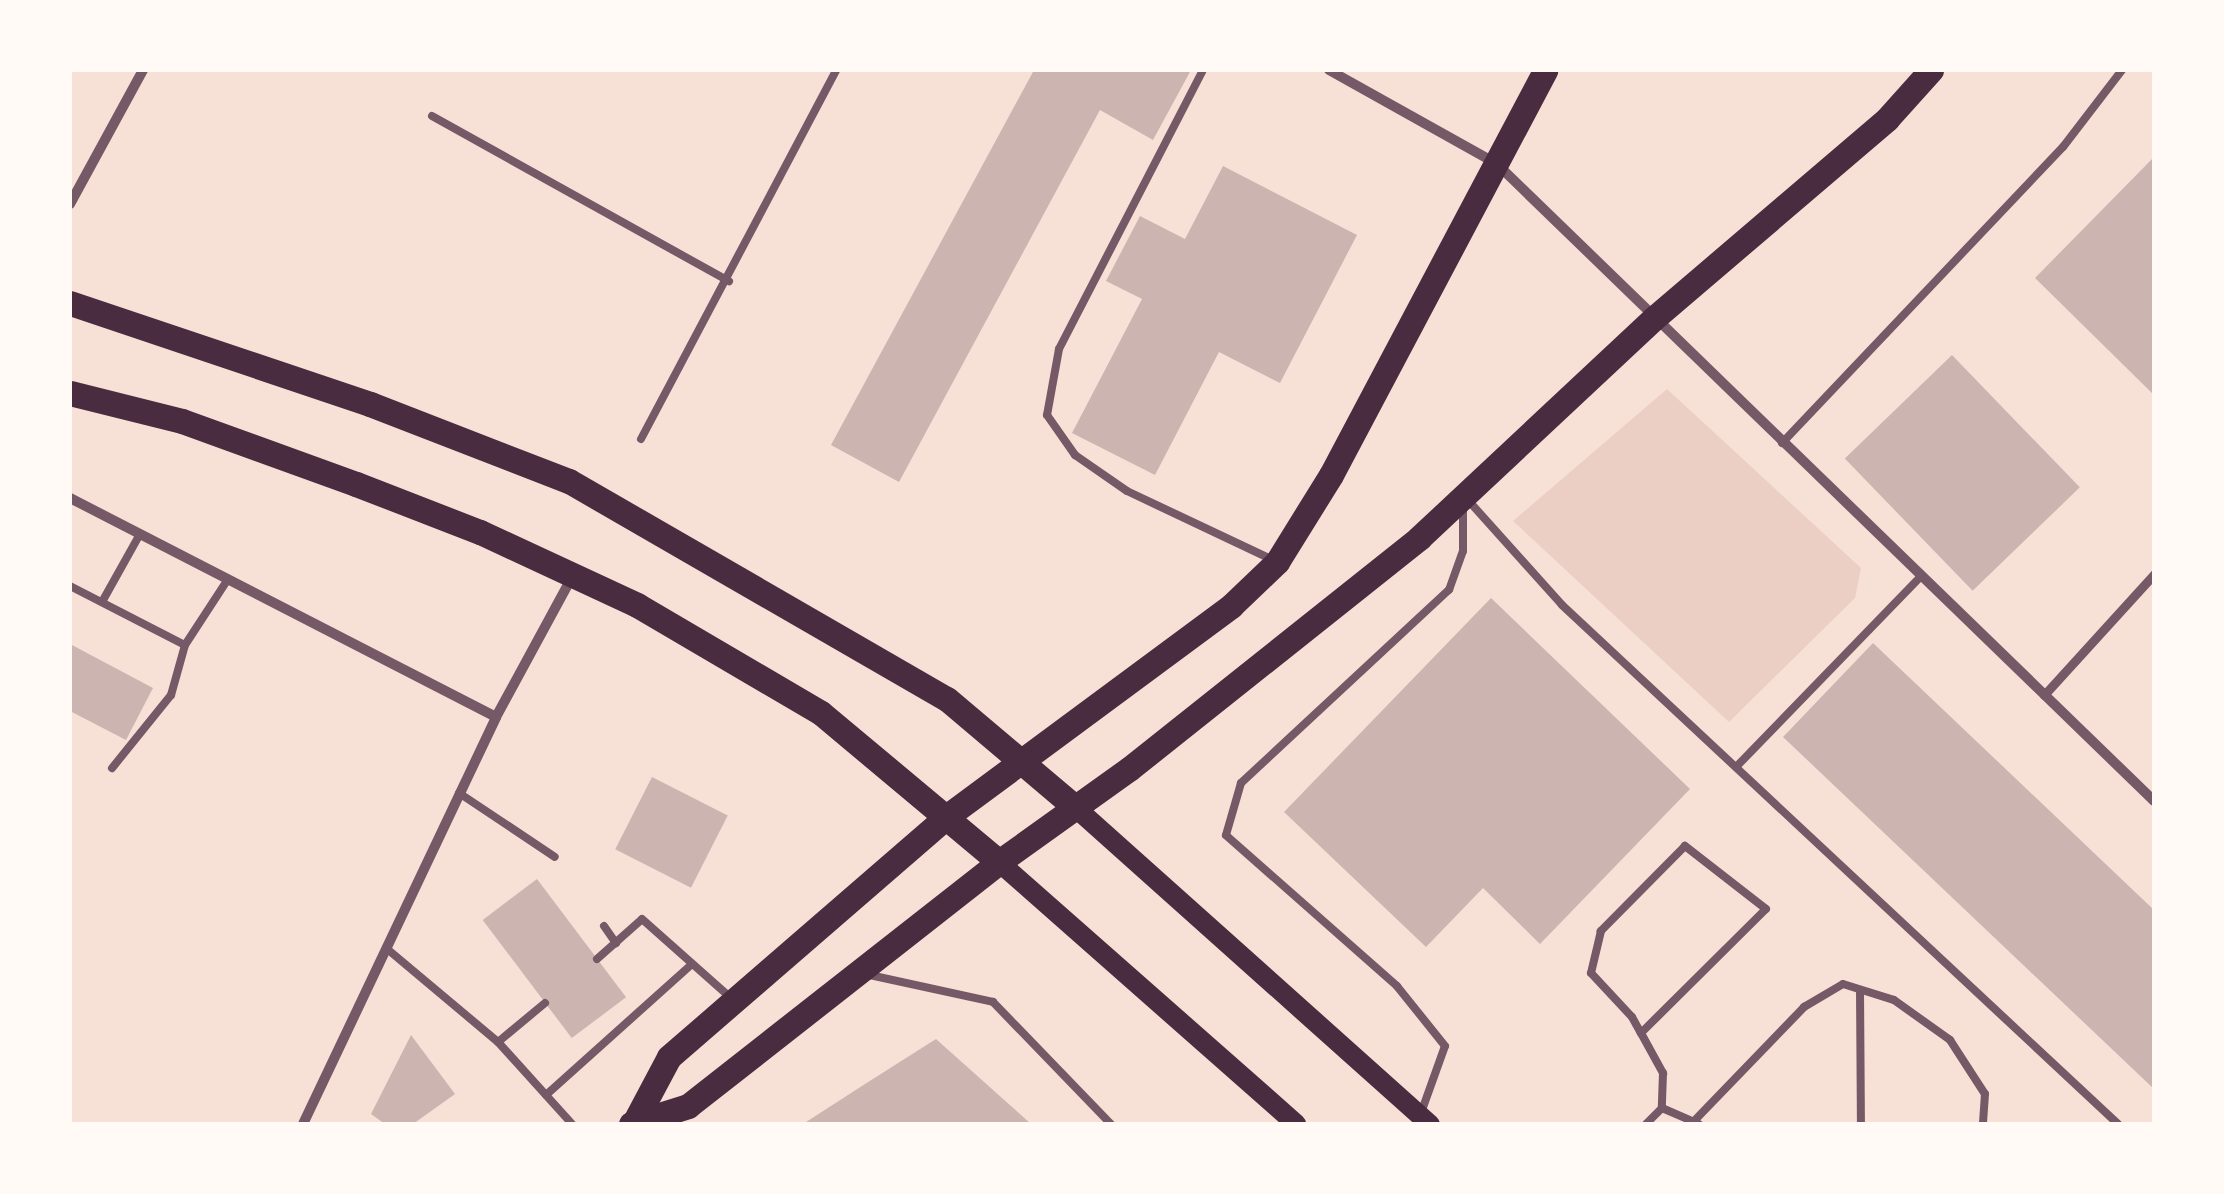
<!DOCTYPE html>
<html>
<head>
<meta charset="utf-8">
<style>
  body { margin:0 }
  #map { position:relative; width:2224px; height:1194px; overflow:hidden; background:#f7e1d7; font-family:"Golos Text",sans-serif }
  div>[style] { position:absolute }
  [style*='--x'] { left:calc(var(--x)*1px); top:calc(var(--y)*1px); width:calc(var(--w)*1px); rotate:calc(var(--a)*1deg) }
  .green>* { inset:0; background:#ebcfc5 }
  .building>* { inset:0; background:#ccb4b1; transform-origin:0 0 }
  .service>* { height:8px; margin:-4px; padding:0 4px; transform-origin:4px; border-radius:4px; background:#755966 }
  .pedestrian>* { height:9px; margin:-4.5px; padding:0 4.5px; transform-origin:4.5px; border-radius:4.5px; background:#755966 }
  .minor>* { height:10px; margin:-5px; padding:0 5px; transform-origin:5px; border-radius:5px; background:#755966 }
  .secondary>* { height:20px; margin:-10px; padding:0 10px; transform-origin:10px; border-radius:10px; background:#4a2c40 }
  .primary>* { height:25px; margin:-12.5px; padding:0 12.5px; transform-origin:12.5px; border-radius:12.5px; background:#4a2c40 }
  span { translate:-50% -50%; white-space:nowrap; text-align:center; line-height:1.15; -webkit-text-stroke:9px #fffaf5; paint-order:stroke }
  .frame { position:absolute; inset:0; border:72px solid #fffaf5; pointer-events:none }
</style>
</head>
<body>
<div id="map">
  <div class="green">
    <div style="clip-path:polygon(1667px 389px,1861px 568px,1855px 598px,1729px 722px,1513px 521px)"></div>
  </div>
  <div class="building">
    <div style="clip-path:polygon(1034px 70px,1191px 70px,1153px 140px,1100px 110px,899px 482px,831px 445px)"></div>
    <div style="clip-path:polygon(2154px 157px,2154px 395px,2035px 278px)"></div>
    <div style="clip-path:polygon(1223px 166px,1357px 235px,1280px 383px,1219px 352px,1155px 475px,1072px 433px,1142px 299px,1106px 281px,1140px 216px,1185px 239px)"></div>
    <div style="left:1952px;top:355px;width:184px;height:149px;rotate:46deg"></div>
    <div style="clip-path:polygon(1491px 598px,1690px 789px,1540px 944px,1483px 888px,1426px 947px,1284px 812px)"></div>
    <div style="clip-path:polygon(1873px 643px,2154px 910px,2154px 1089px,1783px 737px)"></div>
    <div style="clip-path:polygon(70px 644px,153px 688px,126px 740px,70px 711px)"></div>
    <div style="left:652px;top:777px;width:85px;height:81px;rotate:27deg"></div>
    <div style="left:537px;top:879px;width:148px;height:68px;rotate:53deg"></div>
    <div style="clip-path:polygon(411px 1035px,455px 1094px,413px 1124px,385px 1124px,371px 1114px)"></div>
    <div style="clip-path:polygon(936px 1039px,1031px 1124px,803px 1124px,865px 1084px)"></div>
  </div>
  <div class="service">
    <div style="--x:1203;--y:70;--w:314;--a:117.3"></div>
    <div style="--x:1059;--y:349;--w:67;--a:100.3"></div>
    <div style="--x:1047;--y:415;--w:49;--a:55"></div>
    <div style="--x:1075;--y:455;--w:63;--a:34.7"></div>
    <div style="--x:1127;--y:491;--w:161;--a:25.3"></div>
    <div style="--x:432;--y:116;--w:340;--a:29.1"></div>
    <div style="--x:641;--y:439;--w:417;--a:-62.1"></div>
    <div style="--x:1782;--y:443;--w:408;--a:-46.5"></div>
    <div style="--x:2063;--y:147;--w:97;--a:-52.5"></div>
    <div style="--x:1467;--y:499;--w:142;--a:48.1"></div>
    <div style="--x:1562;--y:605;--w:761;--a:43.03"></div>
    <div style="--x:70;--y:586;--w:129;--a:27.2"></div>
    <div style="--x:185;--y:645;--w:52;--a:105.6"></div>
    <div style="--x:171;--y:695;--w:94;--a:128.9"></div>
    <div style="--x:102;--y:602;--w:78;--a:-60.8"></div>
    <div style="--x:185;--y:645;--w:79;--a:-56.9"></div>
    <div style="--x:1737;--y:766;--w:264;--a:-45.9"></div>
    <div style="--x:459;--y:793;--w:115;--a:33.7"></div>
    <div style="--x:604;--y:926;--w:21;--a:55"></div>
    <div style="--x:386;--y:948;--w:146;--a:40"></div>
    <div style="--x:597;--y:959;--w:60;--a:-41.6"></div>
    <div style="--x:642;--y:919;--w:119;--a:41.6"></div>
    <div style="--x:865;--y:974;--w:131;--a:12.3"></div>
    <div style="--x:993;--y:1002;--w:170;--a:46"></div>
    <div style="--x:1860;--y:990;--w:134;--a:89.6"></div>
    <div style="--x:545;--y:1003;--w:61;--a:140.3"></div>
    <div style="--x:498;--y:1042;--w:110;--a:47.9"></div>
    <div style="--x:1641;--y:1033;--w:176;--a:-44.8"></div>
    <div style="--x:1766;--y:909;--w:103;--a:-142.1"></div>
    <div style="--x:1685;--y:846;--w:120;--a:134.7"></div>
    <div style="--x:1601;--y:931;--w:43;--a:103.4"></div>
    <div style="--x:1591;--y:973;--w:60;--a:47"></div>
    <div style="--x:1632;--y:1017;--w:18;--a:61"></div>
    <div style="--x:1641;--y:1033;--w:46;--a:61.2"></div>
    <div style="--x:1663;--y:1073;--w:35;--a:92"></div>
    <div style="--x:546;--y:1095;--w:196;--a:-41.9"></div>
    <div style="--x:1662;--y:1108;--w:40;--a:23.4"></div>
    <div style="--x:1421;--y:1113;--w:71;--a:-70.3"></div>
    <div style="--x:1445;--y:1046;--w:77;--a:-128.7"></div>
    <div style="--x:1397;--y:986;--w:228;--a:-138.6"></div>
    <div style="--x:1226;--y:835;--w:54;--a:-73.9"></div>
    <div style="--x:1241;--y:783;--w:284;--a:-42.9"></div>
    <div style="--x:1449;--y:590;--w:41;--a:-70.3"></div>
    <div style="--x:1463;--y:551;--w:45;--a:-90"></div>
    <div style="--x:1696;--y:1119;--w:156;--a:-46"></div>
    <div style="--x:1804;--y:1007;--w:45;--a:-30.5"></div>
    <div style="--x:1843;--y:984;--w:53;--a:17.4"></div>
    <div style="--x:1894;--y:1000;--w:69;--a:35.5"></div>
    <div style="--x:1950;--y:1040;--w:64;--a:57.1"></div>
    <div style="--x:1985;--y:1094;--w:30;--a:94"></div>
    <div style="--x:1646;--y:1124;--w:23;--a:-45"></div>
  </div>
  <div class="pedestrian">
    <div style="--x:2044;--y:695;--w:164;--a:-47.7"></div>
  </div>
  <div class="minor">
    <div style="--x:1329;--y:70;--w:193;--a:29.2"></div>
    <div style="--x:1497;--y:164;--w:915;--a:44.11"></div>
    <div style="--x:70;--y:204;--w:153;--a:-61.4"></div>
    <div style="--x:70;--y:498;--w:479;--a:27.2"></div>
    <div style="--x:303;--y:1124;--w:450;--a:-64.6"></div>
    <div style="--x:496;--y:717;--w:162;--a:-61.5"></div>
  </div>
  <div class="secondary">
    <div style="--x:1076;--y:808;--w:475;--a:41.8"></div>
    <div style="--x:999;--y:862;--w:396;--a:41.4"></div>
  </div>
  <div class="primary">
    <div style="--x:70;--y:303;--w:317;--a:18.6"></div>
    <div style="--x:370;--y:404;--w:213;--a:21.2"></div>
    <div style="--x:569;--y:481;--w:436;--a:30"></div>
    <div style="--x:947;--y:699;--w:169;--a:40.2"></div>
    <div style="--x:70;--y:393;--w:115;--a:14"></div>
    <div style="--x:182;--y:421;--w:185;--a:19.9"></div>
    <div style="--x:356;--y:484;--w:133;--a:21.2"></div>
    <div style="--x:480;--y:532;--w:173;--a:24.9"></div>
    <div style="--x:637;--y:605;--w:213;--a:30.4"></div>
    <div style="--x:821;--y:713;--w:232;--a:39.9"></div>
    <div style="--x:635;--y:1121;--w:72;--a:-62"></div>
    <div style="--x:669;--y:1057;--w:367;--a:-40.9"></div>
    <div style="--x:946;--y:817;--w:355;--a:-36.5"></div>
    <div style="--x:1231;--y:606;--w:64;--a:-43.7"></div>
    <div style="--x:1277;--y:562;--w:102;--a:-58.2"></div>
    <div style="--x:1331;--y:475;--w:458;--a:-62.1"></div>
    <div style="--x:631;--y:1124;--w:60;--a:-17.5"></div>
    <div style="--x:688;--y:1106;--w:395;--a:-38.1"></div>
    <div style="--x:999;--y:862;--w:160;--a:-35.6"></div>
    <div style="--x:1129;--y:769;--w:371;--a:-38.5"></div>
    <div style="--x:1419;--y:538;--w:320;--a:-43.1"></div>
    <div style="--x:1653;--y:319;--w:308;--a:-40.5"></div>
    <div style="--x:1887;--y:119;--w:66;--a:-48.1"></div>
  </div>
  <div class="frame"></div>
</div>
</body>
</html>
